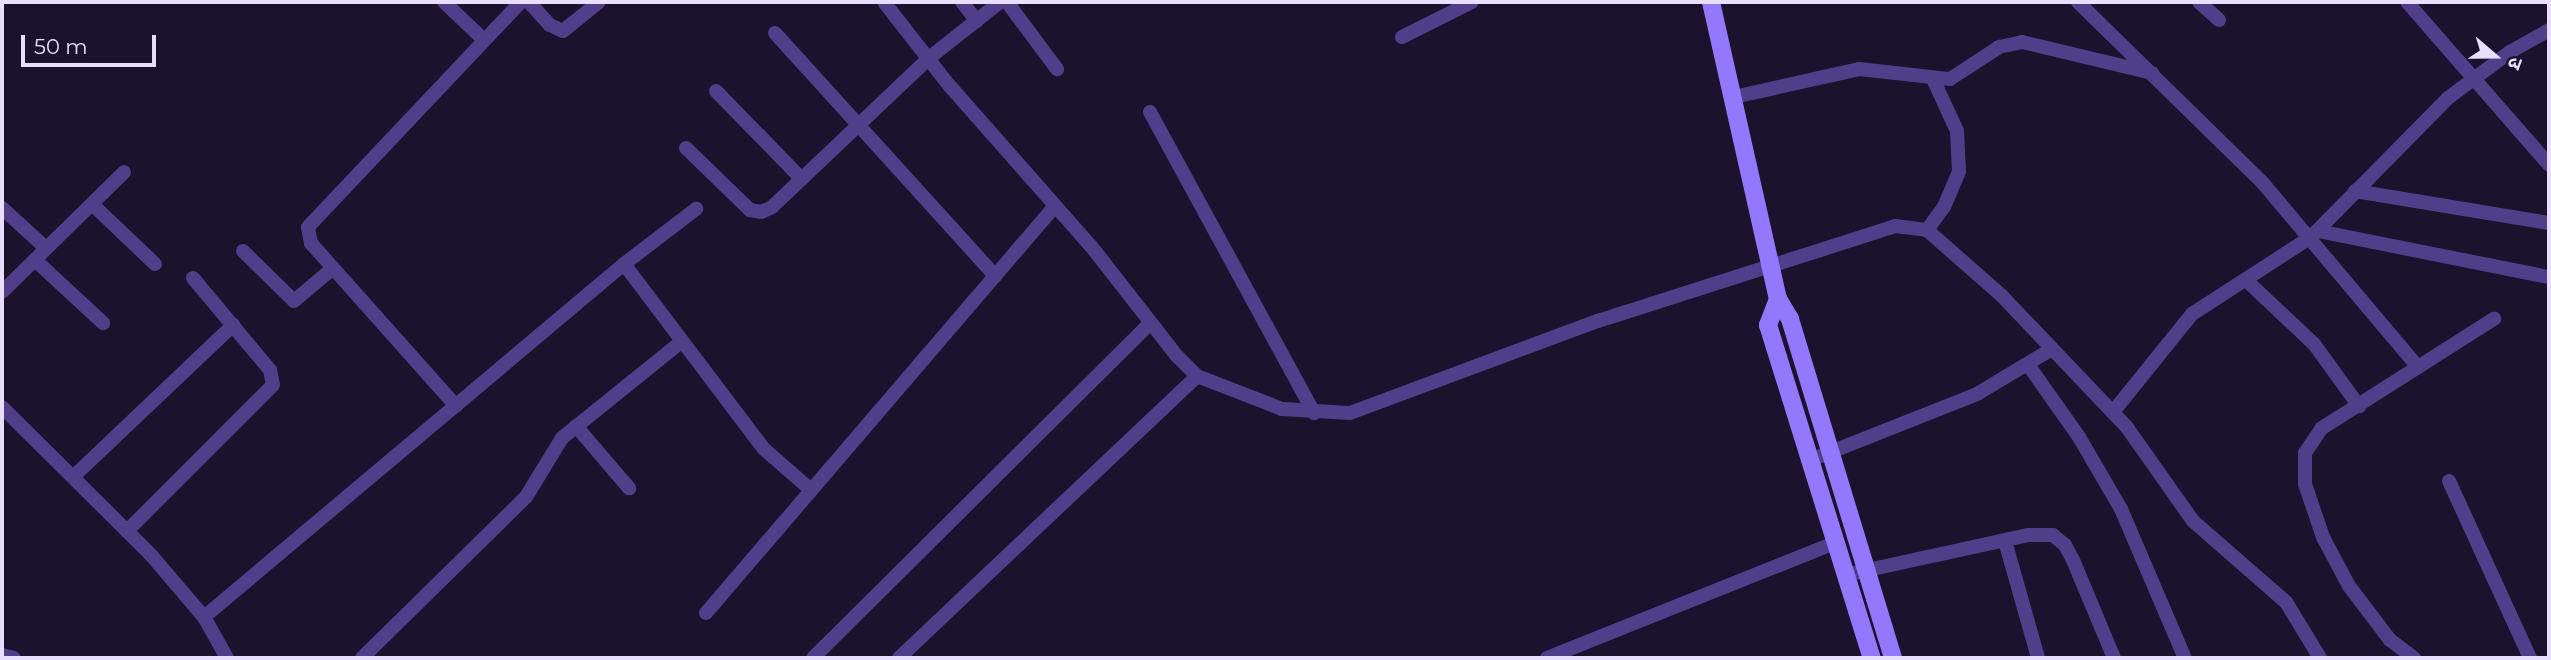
<!DOCTYPE html>
<html>
<head>
<meta charset="utf-8">
<style>
  body { margin:0 }
  #map { position:relative; width:2551px; height:660px; overflow:hidden; background:#1b122d; font-family:Montserrat,"Noto Sans Devanagari",sans-serif }
  div>[style] { position:absolute }
  [style*='--x'] { left:calc(var(--x)*1px); top:calc(var(--y)*1px); width:calc(var(--w)*1px); rotate:calc(var(--a)*1deg) }
  .street>* { height:14px; margin:-7px; padding:0 7px; transform-origin:7px; border-radius:7px; background:#4f3f8a }
  .secondary>* { height:18px; margin:-9px; padding:0 9px; transform-origin:9px; border-radius:9px; background:#9278fc }
  span { translate:-50% -50%; white-space:nowrap; text-align:center; line-height:1.15; -webkit-text-stroke:7px #1b122d; paint-order:stroke }
  .frame { position:absolute; inset:0; border:4px solid #e8dffe; pointer-events:none }
  .north { position:absolute; left:2460px; top:21px; width:70px; height:70px; -webkit-text-stroke:5px #1b122d; paint-order:stroke; rotate:110deg; font-size:19px; font-weight:700; line-height:28px; text-align:center; color:#e8dffe }
  .north::after { content:''; display:block; margin:auto; width:24px; height:32px; background:#e8dffe; clip-path:polygon(50% 0,100% 100%,50% 72%,0 100%) }
  .scale { position:absolute; left:21px; top:35px; width:135px; height:32px; box-sizing:border-box; border:4px solid #e8dffe; border-top:0; padding-left:9px; font-size:21px; line-height:24px; white-space:nowrap; color:#e8dffe; -webkit-text-stroke:5px #1b122d; paint-order:stroke }
</style>
</head>
<body>
<div id="map">
  <div class="street">
    <div style="--x:444;--y:2;--w:55;--a:43.5"></div>
    <div style="--x:529;--y:2;--w:31;--a:48"></div>
    <div style="--x:550;--y:25;--w:14;--a:25"></div>
    <div style="--x:563;--y:31;--w:46;--a:-38.9"></div>
    <div style="--x:884;--y:2;--w:104;--a:52"></div>
    <div style="--x:948;--y:84;--w:216;--a:48.6"></div>
    <div style="--x:1091;--y:246;--w:140;--a:52"></div>
    <div style="--x:1177;--y:356;--w:28;--a:45"></div>
    <div style="--x:1197;--y:376;--w:91;--a:21.2"></div>
    <div style="--x:1282;--y:409;--w:68;--a:3.4"></div>
    <div style="--x:1350;--y:413;--w:265;--a:-20.4"></div>
    <div style="--x:1598;--y:321;--w:312;--a:-17.7"></div>
    <div style="--x:1895;--y:226;--w:32;--a:7"></div>
    <div style="--x:1927;--y:230;--w:100;--a:41.3"></div>
    <div style="--x:2002;--y:296;--w:180;--a:46.4"></div>
    <div style="--x:2126;--y:426;--w:116;--a:54.8"></div>
    <div style="--x:2193;--y:521;--w:123;--a:41.1"></div>
    <div style="--x:2286;--y:602;--w:66;--a:58.7"></div>
    <div style="--x:962;--y:2;--w:24;--a:52"></div>
    <div style="--x:1007;--y:2;--w:84;--a:53.3"></div>
    <div style="--x:2078;--y:2;--w:257;--a:44.4"></div>
    <div style="--x:2262;--y:182;--w:242;--a:49.9"></div>
    <div style="--x:2199;--y:2;--w:27;--a:42"></div>
    <div style="--x:2407;--y:2;--w:216;--a:48.9"></div>
    <div style="--x:775;--y:33;--w:328;--a:47.8"></div>
    <div style="--x:1402;--y:37;--w:78;--a:-26.6"></div>
    <div style="--x:716;--y:91;--w:123;--a:45.7"></div>
    <div style="--x:1734;--y:97;--w:128;--a:-12.6"></div>
    <div style="--x:1859;--y:69;--w:92;--a:6.3"></div>
    <div style="--x:1950;--y:79;--w:59;--a:-33.1"></div>
    <div style="--x:1999;--y:47;--w:24;--a:-12"></div>
    <div style="--x:2022;--y:42;--w:134;--a:13.4"></div>
    <div style="--x:1150;--y:112;--w:343;--a:61.4"></div>
    <div style="--x:686;--y:148;--w:89;--a:44.1"></div>
    <div style="--x:750;--y:210;--w:11;--a:10"></div>
    <div style="--x:761;--y:212;--w:12;--a:-24"></div>
    <div style="--x:772;--y:207;--w:216;--a:-43.5"></div>
    <div style="--x:929;--y:58;--w:90;--a:-38.3"></div>
    <div style="--x:2355;--y:191;--w:197;--a:9.4"></div>
    <div style="--x:92;--y:204;--w:87;--a:43.6"></div>
    <div style="--x:2;--y:208;--w:59;--a:42.3"></div>
    <div style="--x:1927;--y:230;--w:29;--a:-54"></div>
    <div style="--x:1944;--y:207;--w:38;--a:-67"></div>
    <div style="--x:1959;--y:172;--w:41;--a:-92.8"></div>
    <div style="--x:1957;--y:131;--w:55;--a:-114.7"></div>
    <div style="--x:2318;--y:231;--w:236;--a:11.3"></div>
    <div style="--x:243;--y:251;--w:71;--a:44.4"></div>
    <div style="--x:294;--y:301;--w:51;--a:-40.2"></div>
    <div style="--x:35;--y:260;--w:93;--a:42.8"></div>
    <div style="--x:624;--y:264;--w:232;--a:52.9"></div>
    <div style="--x:764;--y:449;--w:62;--a:41.1"></div>
    <div style="--x:2248;--y:282;--w:91;--a:43.2"></div>
    <div style="--x:2314;--y:344;--w:77;--a:54"></div>
    <div style="--x:2;--y:292;--w:171;--a:-44.5"></div>
    <div style="--x:2029;--y:366;--w:87;--a:54.8"></div>
    <div style="--x:2079;--y:437;--w:83;--a:59.7"></div>
    <div style="--x:2121;--y:509;--w:162;--a:66.8"></div>
    <div style="--x:456;--y:406;--w:218;--a:-131.7"></div>
    <div style="--x:311;--y:243;--w:16;--a:-101"></div>
    <div style="--x:308;--y:227;--w:310;--a:-46.6"></div>
    <div style="--x:2;--y:407;--w:210;--a:44.8"></div>
    <div style="--x:151;--y:555;--w:82;--a:49.5"></div>
    <div style="--x:204;--y:617;--w:47;--a:60.7"></div>
    <div style="--x:2113;--y:412;--w:126;--a:-51.1"></div>
    <div style="--x:2192;--y:314;--w:142;--a:-32.9"></div>
    <div style="--x:2311;--y:237;--w:195;--a:-45.4"></div>
    <div style="--x:2448;--y:98;--w:77;--a:-36.6"></div>
    <div style="--x:2510;--y:52;--w:45;--a:-29.4"></div>
    <div style="--x:576;--y:426;--w:82;--a:49.5"></div>
    <div style="--x:1808;--y:461;--w:182;--a:-21.6"></div>
    <div style="--x:1977;--y:394;--w:87;--a:-31"></div>
    <div style="--x:73;--y:477;--w:221;--a:-43.5"></div>
    <div style="--x:2449;--y:481;--w:195;--a:65.4"></div>
    <div style="--x:127;--y:531;--w:206;--a:-45"></div>
    <div style="--x:273;--y:385;--w:15;--a:-101"></div>
    <div style="--x:270;--y:370;--w:120;--a:-129.9"></div>
    <div style="--x:2005;--y:541;--w:122;--a:74.2"></div>
    <div style="--x:1845;--y:575;--w:188;--a:-12.3"></div>
    <div style="--x:2029;--y:535;--w:24;--a:0"></div>
    <div style="--x:2053;--y:535;--w:16;--a:40"></div>
    <div style="--x:2065;--y:545;--w:17;--a:62"></div>
    <div style="--x:2073;--y:560;--w:106;--a:67.3"></div>
    <div style="--x:706;--y:613;--w:536;--a:-49.39"></div>
    <div style="--x:204;--y:617;--w:549;--a:-40.05"></div>
    <div style="--x:624;--y:264;--w:91;--a:-37.4"></div>
    <div style="--x:2;--y:655;--w:12;--a:14"></div>
    <div style="--x:362;--y:658;--w:230;--a:-44.5"></div>
    <div style="--x:526;--y:497;--w:69;--a:-58.6"></div>
    <div style="--x:562;--y:438;--w:153;--a:-38.9"></div>
    <div style="--x:813;--y:658;--w:475;--a:-44.8"></div>
    <div style="--x:899;--y:658;--w:410;--a:-43.4"></div>
    <div style="--x:1547;--y:658;--w:309;--a:-21.8"></div>
    <div style="--x:2414;--y:658;--w:30;--a:-143"></div>
    <div style="--x:2390;--y:640;--w:68;--a:-127.2"></div>
    <div style="--x:2349;--y:586;--w:55;--a:-118"></div>
    <div style="--x:2323;--y:537;--w:56;--a:-108.8"></div>
    <div style="--x:2305;--y:484;--w:31;--a:-90"></div>
    <div style="--x:2305;--y:453;--w:30;--a:-56"></div>
    <div style="--x:2322;--y:428;--w:204;--a:-32.4"></div>
  </div>
  <div class="secondary">
    <div style="--x:1711;--y:2;--w:304;--a:77.3"></div>
    <div style="--x:1778;--y:299;--w:23;--a:59"></div>
    <div style="--x:1790;--y:319;--w:354;--a:73.1"></div>
    <div style="--x:1778;--y:299;--w:28;--a:111"></div>
    <div style="--x:1768;--y:325;--w:349;--a:72.7"></div>
  </div>
  <div class="frame"></div>
  <div class="north">उ</div>
  <div class="scale">50 m</div>
</div>
</body>
</html>
